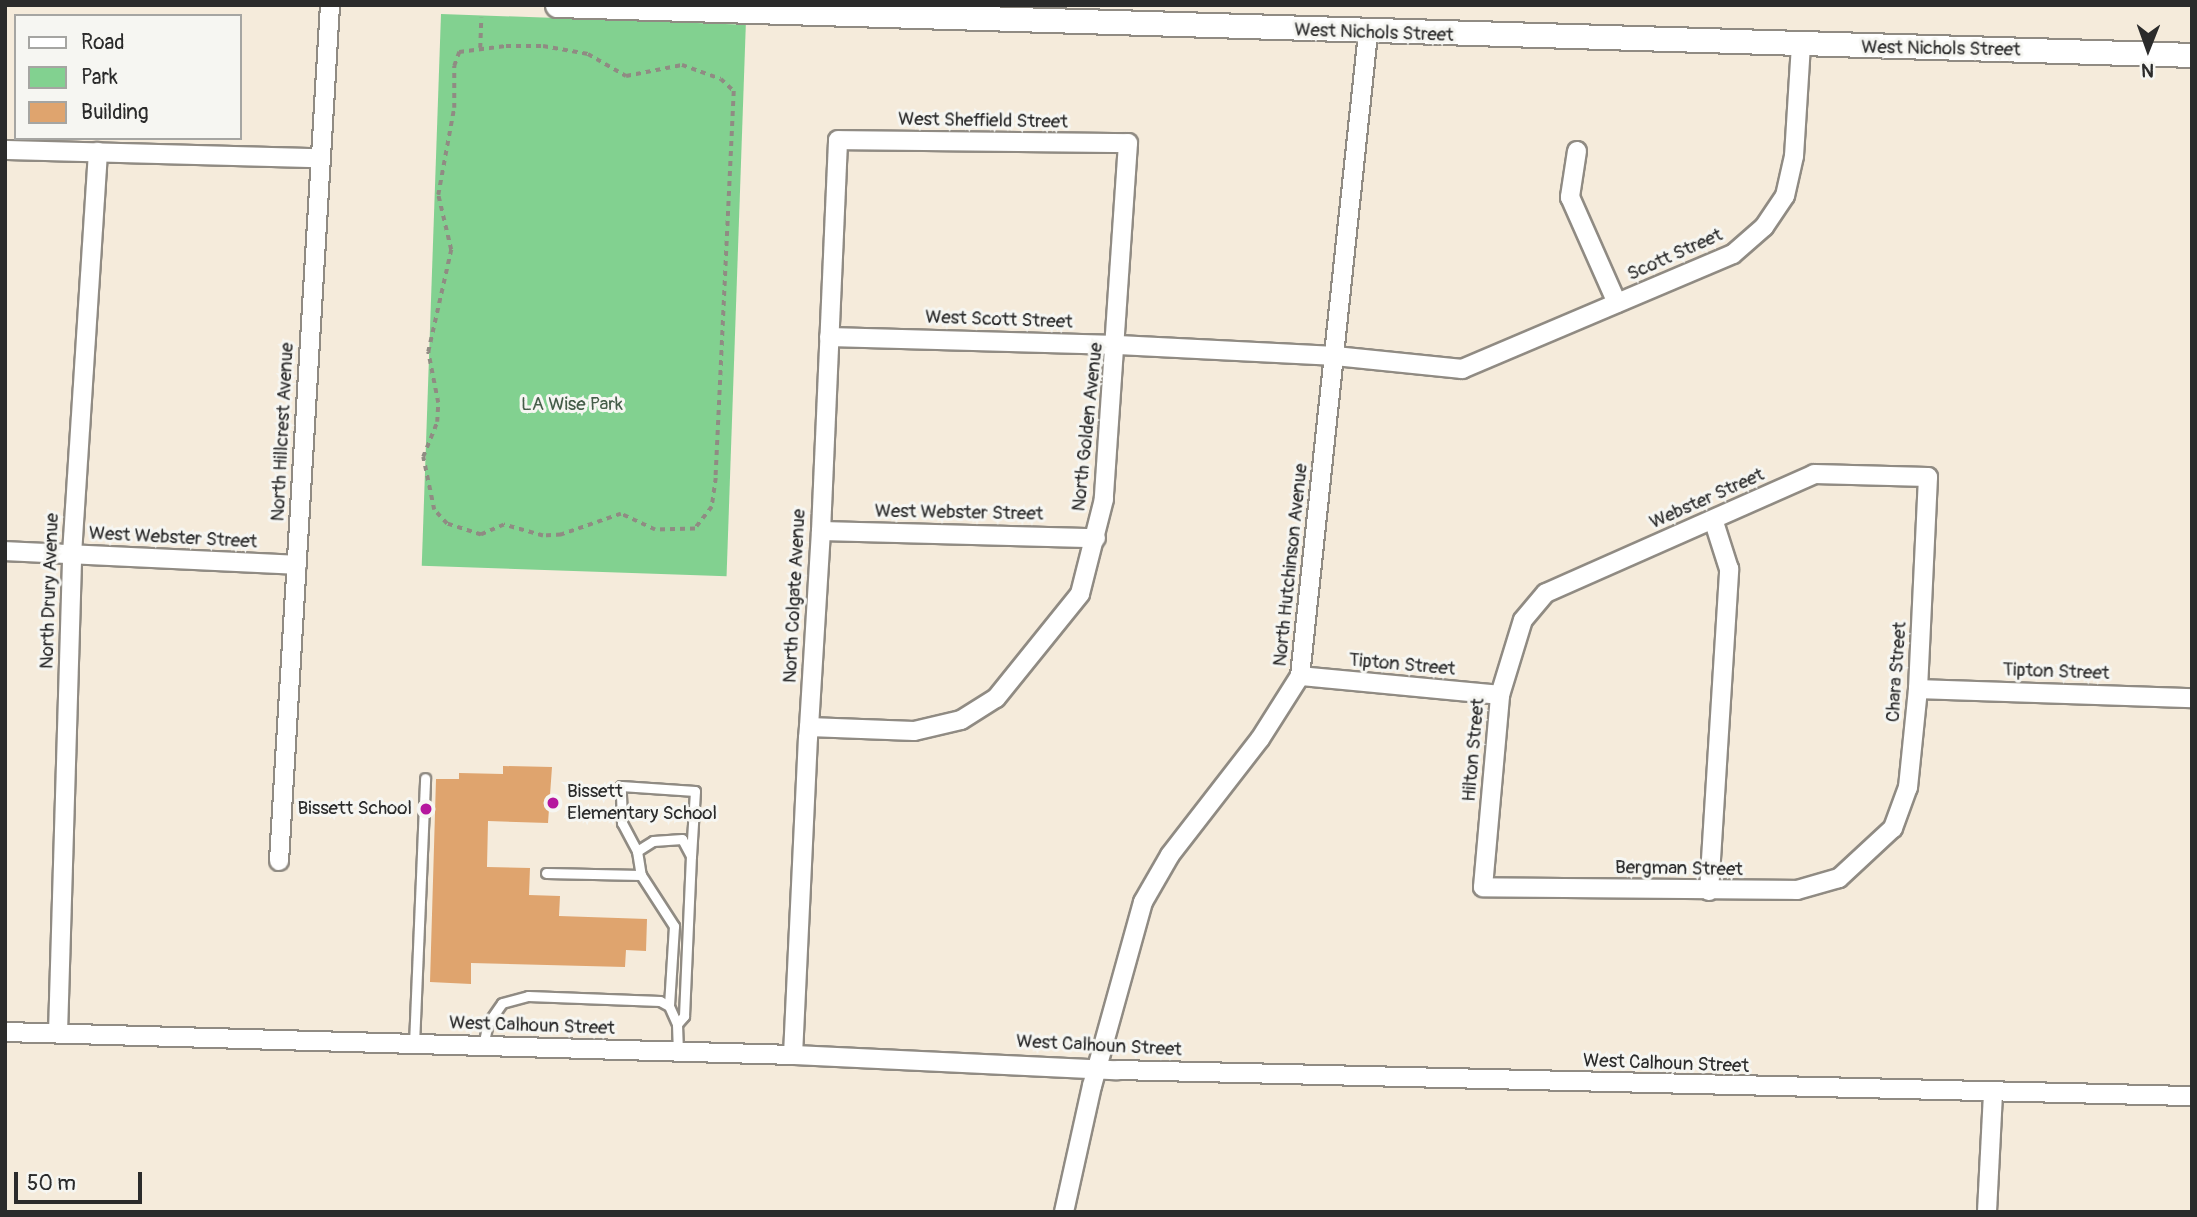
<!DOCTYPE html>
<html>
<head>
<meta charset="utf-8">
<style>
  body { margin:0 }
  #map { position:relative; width:2197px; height:1217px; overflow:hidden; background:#f5ebdb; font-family:Pangolin,sans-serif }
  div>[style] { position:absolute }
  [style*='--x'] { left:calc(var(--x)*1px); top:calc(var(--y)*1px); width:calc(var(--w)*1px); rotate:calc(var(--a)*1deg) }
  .green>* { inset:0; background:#82d190; transform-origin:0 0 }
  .building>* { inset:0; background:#dfa46e }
  .path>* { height:3.5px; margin-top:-1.75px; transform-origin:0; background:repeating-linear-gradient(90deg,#908b83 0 5px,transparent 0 10px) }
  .roads { filter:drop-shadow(2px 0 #908b83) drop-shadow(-2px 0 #908b83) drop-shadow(0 2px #908b83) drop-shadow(0 -2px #908b83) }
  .service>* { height:9px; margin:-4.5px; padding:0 4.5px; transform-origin:4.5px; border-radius:4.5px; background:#fff }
  .minor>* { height:18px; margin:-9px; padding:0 9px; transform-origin:9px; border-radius:9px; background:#fff }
  .tertiary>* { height:23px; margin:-11.5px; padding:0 11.5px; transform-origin:11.5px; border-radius:11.5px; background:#fff }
  .dots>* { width:19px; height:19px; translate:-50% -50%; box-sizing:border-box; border:4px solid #f6f6f2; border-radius:50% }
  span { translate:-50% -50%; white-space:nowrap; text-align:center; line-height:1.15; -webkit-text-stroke:6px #f6f6f2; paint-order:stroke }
  .street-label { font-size:19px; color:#2b2b2b }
  .park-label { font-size:19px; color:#455d49 }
  .poi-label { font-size:19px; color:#2b2b2b }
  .left { translate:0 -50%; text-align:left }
  .right { translate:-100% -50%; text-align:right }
  .frame { position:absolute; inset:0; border:7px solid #2b2b2b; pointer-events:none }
  .legend { position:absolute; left:14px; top:14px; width:228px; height:126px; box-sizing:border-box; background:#f6f6f2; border:2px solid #a5a5a2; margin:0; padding:9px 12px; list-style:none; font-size:21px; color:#2b2b2b }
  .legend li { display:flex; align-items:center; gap:14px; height:35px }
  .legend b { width:35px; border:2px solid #a5a5a2 }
  .north { position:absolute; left:2113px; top:14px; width:70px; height:70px; -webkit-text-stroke:5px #f6f6f2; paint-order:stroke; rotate:181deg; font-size:19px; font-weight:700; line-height:28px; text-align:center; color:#2b2b2b }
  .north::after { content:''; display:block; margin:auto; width:24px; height:32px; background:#2b2b2b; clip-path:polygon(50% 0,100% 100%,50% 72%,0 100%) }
  .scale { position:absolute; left:14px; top:1172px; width:128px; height:32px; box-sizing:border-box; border:4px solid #2b2b2b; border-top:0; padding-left:9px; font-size:21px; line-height:24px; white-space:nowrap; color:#2b2b2b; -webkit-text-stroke:5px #f6f6f2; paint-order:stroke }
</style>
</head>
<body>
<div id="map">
  <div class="green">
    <div style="left:441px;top:14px;width:305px;height:552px;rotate:2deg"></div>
  </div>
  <div class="building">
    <div style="clip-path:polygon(503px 766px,552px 767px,548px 823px,488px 821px,487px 867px,530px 868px,529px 895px,560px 896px,559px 916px,647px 919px,646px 951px,626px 950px,625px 967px,471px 963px,471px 984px,430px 982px,436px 779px,459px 779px,459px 773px,503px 774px)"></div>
  </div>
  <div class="path">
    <div style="--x:506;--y:46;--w:37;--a:0"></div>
    <div style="--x:543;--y:46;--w:46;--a:10.1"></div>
    <div style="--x:588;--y:54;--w:44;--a:30.1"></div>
    <div style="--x:626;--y:76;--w:57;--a:-11.1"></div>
    <div style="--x:682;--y:65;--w:41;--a:19.7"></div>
    <div style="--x:721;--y:79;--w:18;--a:43"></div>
    <div style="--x:734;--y:91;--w:387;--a:92.7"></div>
    <div style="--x:716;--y:478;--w:29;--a:98"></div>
    <div style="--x:712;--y:507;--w:28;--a:128"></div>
    <div style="--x:695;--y:529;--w:40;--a:178.6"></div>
    <div style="--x:655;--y:530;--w:38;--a:-155"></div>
    <div style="--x:621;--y:514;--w:64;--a:160.7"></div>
    <div style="--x:561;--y:535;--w:18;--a:177"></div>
    <div style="--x:543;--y:536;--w:41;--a:-164.2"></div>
    <div style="--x:504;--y:525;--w:25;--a:157"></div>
    <div style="--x:481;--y:535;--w:36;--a:-162"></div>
    <div style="--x:447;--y:524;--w:19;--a:-133"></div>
    <div style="--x:434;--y:510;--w:54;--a:-101.7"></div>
    <div style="--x:423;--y:457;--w:38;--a:-68"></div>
    <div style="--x:437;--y:422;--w:19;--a:-87"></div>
    <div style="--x:438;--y:403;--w:52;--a:-101.1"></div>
    <div style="--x:428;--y:352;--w:105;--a:-77.3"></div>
    <div style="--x:451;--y:250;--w:57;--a:-103.3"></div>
    <div style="--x:438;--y:195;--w:88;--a:-79.6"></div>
    <div style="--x:454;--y:108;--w:42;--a:-90"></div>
    <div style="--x:454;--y:66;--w:15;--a:-70"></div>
    <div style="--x:459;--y:52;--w:47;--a:-7.3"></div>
    <div style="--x:480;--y:48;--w:30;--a:-88"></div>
  </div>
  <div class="roads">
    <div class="service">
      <div style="--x:637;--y:851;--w:32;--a:-118"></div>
      <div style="--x:622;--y:823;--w:37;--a:-92"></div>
      <div style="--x:621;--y:786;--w:74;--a:3.9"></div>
      <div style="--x:695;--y:791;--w:65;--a:93.5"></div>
      <div style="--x:546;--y:873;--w:95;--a:1.2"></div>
      <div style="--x:677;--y:1024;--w:11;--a:-49"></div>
      <div style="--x:684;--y:1016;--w:160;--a:-87.5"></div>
      <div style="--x:691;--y:856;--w:19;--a:-118"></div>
      <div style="--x:682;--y:839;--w:29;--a:176"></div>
      <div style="--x:653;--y:841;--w:19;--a:148"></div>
      <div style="--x:637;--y:851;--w:24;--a:81"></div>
      <div style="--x:641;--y:875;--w:61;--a:57.1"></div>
      <div style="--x:674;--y:926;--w:80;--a:93.6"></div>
      <div style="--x:669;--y:1006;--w:20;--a:66"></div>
      <div style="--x:677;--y:1024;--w:28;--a:88"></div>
      <div style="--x:414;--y:1044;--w:266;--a:-87.6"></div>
      <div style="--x:483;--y:1046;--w:24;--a:-78"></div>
      <div style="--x:488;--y:1023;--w:24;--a:-55"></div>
      <div style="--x:502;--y:1003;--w:27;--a:-15"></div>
      <div style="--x:528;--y:996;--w:132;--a:2.2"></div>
      <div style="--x:660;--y:1001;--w:10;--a:29"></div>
    </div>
    <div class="minor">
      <div style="--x:5;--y:150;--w:314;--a:1.5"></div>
      <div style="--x:1577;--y:151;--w:47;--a:98.7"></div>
      <div style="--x:1570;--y:197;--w:116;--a:66.1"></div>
      <div style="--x:829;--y:337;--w:289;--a:1.6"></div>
      <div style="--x:1118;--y:345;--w:217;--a:2.9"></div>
      <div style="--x:1335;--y:356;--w:128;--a:5.8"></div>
      <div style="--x:1462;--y:369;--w:294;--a:-23"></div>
      <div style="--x:1733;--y:254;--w:41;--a:-41.1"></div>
      <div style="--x:1764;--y:227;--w:37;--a:-56"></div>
      <div style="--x:1785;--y:196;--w:41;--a:-77.3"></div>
      <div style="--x:1794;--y:156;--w:111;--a:-86.4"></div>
      <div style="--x:1814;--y:474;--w:114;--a:1.5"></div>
      <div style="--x:1928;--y:477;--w:212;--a:92.7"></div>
      <div style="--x:1918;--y:689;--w:99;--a:95.8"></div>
      <div style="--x:1908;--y:787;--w:44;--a:110.1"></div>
      <div style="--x:1893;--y:828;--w:74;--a:137.2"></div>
      <div style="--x:1839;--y:878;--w:44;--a:164.1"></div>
      <div style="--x:1797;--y:890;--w:314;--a:-179.5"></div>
      <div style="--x:1483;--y:887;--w:193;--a:-84.9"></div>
      <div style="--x:1500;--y:695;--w:78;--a:-73"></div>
      <div style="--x:1523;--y:620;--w:35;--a:-50"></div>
      <div style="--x:1546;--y:593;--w:293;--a:-23.9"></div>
      <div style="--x:821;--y:531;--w:275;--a:1.5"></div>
      <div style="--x:5;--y:551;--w:292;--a:2.7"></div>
      <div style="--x:1300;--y:676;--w:201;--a:5.4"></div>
      <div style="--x:1918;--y:689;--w:274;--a:1.9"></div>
      <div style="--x:279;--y:861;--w:858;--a:-86.59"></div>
      <div style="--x:1709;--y:891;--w:323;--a:-86.4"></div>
      <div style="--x:1729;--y:569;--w:52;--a:-107.7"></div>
      <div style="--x:5;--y:1032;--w:788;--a:1.67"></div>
      <div style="--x:793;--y:1055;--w:324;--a:2.7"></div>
      <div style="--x:1117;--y:1070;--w:1075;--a:1.39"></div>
      <div style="--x:58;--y:1033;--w:479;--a:-88.3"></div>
      <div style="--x:72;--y:554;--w:403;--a:-86.3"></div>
      <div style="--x:793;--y:1055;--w:317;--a:-87.3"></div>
      <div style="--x:808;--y:738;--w:11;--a:-85"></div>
      <div style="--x:809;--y:727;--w:196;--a:-86.5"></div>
      <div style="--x:821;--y:531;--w:391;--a:-87.5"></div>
      <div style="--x:838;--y:140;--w:290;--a:0.6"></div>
      <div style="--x:1128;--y:143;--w:357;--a:93.9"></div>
      <div style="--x:1104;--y:499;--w:98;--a:104.2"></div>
      <div style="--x:1080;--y:594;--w:134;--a:128.9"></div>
      <div style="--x:996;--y:698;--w:41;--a:147.8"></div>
      <div style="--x:961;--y:720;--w:48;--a:166.8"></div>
      <div style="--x:914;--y:731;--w:105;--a:-177.8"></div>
      <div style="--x:1064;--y:1212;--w:129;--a:-77.5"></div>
      <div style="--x:1092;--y:1086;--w:191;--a:-74.5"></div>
      <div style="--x:1143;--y:902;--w:54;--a:-60.1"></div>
      <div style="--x:1170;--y:855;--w:147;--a:-52.2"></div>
      <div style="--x:1260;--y:739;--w:75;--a:-57.6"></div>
      <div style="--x:1300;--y:676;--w:647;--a:-83.96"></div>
      <div style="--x:1987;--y:1212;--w:118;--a:-87.1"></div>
    </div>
    <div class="tertiary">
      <div style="--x:557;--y:5;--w:1636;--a:1.75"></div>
    </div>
  </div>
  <div class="dots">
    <div style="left:553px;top:803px;background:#b5179e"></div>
    <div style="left:426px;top:809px;background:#b5179e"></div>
  </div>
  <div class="street-label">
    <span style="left:1374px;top:33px;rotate:2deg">West Nichols Street</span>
    <span style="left:1941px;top:49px;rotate:1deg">West Nichols Street</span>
    <span style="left:983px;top:121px;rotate:1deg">West Sheffield Street</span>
    <span style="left:1675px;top:255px;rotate:-24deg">Scott Street</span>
    <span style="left:999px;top:320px;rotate:2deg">West Scott Street</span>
    <span style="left:1088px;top:427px;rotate:-84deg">North Golden Avenue</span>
    <span style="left:283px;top:432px;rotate:-87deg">North Hillcrest Avenue</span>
    <span style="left:1707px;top:499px;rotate:-24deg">Webster Street</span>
    <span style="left:959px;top:513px;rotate:1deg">West Webster Street</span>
    <span style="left:173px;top:538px;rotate:3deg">West Webster Street</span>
    <span style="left:1291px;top:565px;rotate:-84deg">North Hutchinson Avenue</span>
    <span style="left:50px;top:591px;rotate:-88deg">North Drury Avenue</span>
    <span style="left:795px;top:596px;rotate:-87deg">North Colgate Avenue</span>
    <span style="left:1402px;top:665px;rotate:5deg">Tipton Street</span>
    <span style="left:1897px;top:672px;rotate:-86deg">Chara Street</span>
    <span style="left:2056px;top:672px;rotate:2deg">Tipton Street</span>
    <span style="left:1474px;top:750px;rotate:-85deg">Hilton Street</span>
    <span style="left:1679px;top:869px;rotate:1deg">Bergman Street</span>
    <span style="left:532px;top:1026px;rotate:2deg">West Calhoun Street</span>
    <span style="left:1099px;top:1046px;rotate:3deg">West Calhoun Street</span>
    <span style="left:1666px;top:1064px;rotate:2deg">West Calhoun Street</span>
  </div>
  <div class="park-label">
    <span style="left:572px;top:405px">LA Wise Park</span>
  </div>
  <div class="poi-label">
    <span class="left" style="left:567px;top:803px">Bissett<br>Elementary School</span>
    <span class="right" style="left:412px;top:809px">Bissett School</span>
  </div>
  <div class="frame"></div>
  <ul class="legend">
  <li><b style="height:9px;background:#fff"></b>Road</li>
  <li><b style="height:19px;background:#82d190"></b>Park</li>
  <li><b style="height:19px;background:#dfa46e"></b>Building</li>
  </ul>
  <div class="north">N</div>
  <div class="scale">50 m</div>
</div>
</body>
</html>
